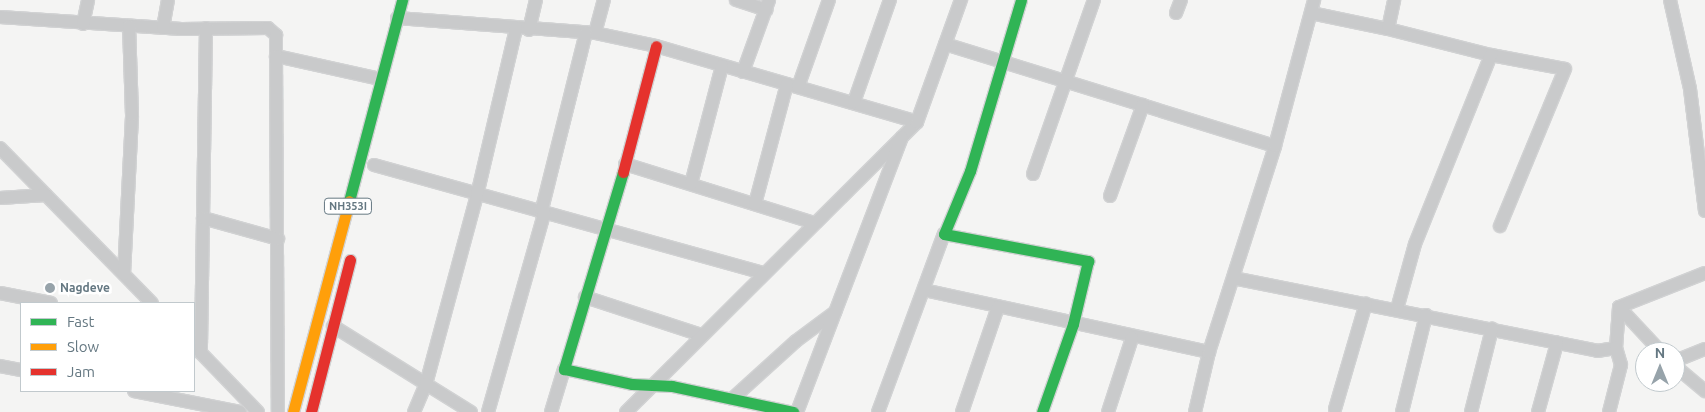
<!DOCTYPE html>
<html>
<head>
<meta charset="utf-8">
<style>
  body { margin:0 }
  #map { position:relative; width:1705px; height:412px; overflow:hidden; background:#f4f4f3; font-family:Ubuntu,sans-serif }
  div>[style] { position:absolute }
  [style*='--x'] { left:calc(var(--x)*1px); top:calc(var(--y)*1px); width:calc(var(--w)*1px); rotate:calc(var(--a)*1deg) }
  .roads { filter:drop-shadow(1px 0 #d1d2d3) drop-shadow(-1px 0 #d1d2d3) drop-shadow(0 1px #d1d2d3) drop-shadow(0 -1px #d1d2d3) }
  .street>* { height:12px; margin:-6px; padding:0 6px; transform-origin:6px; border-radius:6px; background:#c9cacb }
  .fast>* { height:11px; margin:-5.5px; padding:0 5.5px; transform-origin:5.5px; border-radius:5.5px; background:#30b455 }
  .slow>* { height:11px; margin:-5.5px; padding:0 5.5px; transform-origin:5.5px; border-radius:5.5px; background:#ff9f0a }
  .jam>* { height:11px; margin:-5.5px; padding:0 5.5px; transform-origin:5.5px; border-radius:5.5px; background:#e5322d }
  .dots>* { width:14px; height:14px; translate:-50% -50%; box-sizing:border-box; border:2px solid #fff; border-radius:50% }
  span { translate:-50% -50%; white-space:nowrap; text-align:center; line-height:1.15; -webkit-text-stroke:5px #fff; paint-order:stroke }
  .shield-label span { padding:1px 4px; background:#fff; border:1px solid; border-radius:4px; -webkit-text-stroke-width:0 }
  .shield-label { font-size:11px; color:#657882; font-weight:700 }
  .poi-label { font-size:12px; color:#657882; font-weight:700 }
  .left { translate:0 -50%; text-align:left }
  .legend { position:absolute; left:20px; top:302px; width:175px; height:90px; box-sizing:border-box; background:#fff; border:1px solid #c1c9cd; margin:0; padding:6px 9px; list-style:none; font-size:15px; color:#657882 }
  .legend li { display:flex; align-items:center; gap:10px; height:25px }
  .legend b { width:25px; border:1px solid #c1c9cd }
  .north { position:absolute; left:1635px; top:342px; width:50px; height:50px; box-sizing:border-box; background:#fff; border:1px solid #c1c9cd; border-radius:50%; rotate:0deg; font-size:14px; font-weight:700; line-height:20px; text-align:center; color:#657882 }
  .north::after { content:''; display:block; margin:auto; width:18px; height:22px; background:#97a3aa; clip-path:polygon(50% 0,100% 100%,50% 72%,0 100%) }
</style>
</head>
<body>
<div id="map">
  <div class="roads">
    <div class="street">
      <div style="--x:736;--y:0;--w:32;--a:18"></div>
      <div style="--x:1670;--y:0;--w:91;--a:77.3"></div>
      <div style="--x:1690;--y:89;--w:123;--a:83"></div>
      <div style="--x:1176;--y:13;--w:14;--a:-69"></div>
      <div style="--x:1311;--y:13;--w:79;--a:11.7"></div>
      <div style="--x:1388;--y:29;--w:106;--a:14.2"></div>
      <div style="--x:1491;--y:55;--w:75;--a:10.7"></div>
      <div style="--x:1565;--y:69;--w:170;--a:112.5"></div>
      <div style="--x:0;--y:17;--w:182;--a:3.8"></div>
      <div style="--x:182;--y:29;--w:86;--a:-0.7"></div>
      <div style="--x:268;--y:28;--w:11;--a:41"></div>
      <div style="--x:276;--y:35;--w:21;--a:90"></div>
      <div style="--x:276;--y:56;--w:107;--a:12.4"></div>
      <div style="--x:397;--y:18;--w:199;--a:4.3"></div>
      <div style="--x:595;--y:33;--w:62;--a:12"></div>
      <div style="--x:656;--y:46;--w:272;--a:16.2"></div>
      <div style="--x:83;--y:24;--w:25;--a:-78"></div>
      <div style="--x:163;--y:28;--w:28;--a:-80"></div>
      <div style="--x:206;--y:28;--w:325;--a:90.9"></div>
      <div style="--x:201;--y:353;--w:82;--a:46"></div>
      <div style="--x:1388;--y:29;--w:30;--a:-78"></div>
      <div style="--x:529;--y:30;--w:31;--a:-77"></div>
      <div style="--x:595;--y:33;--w:34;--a:-75"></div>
      <div style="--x:945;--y:44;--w:345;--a:17.2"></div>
      <div style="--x:276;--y:56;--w:356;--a:89.7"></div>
      <div style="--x:743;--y:72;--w:77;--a:-70.1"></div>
      <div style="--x:798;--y:87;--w:92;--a:-70.4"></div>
      <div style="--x:854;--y:102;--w:108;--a:-70.6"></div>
      <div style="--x:0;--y:148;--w:217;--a:45.6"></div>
      <div style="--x:625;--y:164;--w:198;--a:17.3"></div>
      <div style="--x:374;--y:165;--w:404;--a:15.5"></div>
      <div style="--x:1033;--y:174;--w:184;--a:-70.7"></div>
      <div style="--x:691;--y:184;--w:122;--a:-75.3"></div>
      <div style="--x:1110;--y:196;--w:97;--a:-70.1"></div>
      <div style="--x:0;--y:198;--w:46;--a:-3.7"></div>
      <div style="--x:755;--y:204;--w:124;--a:-75.1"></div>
      <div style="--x:541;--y:213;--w:186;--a:-76"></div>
      <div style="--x:203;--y:218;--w:78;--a:15.6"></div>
      <div style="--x:124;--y:274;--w:159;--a:-87.1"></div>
      <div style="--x:132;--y:115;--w:89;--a:-91.9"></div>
      <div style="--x:1233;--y:278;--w:371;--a:11.3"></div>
      <div style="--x:1597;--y:351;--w:19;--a:-9"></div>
      <div style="--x:1616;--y:348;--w:41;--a:-85.8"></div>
      <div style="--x:1619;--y:307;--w:92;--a:-21.6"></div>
      <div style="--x:924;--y:290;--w:292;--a:12.3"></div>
      <div style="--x:0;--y:293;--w:52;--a:11.1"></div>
      <div style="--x:585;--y:297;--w:122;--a:18.1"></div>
      <div style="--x:1619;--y:307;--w:62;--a:47"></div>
      <div style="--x:1397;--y:309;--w:67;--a:-74.5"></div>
      <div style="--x:1415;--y:244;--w:204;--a:-68.1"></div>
      <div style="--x:333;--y:326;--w:110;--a:31.9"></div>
      <div style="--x:426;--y:384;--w:196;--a:-74.9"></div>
      <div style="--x:477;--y:195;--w:171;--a:-76.8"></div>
      <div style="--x:1675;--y:361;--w:32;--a:-22"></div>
      <div style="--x:0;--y:366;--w:21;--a:11"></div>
      <div style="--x:1675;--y:366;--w:39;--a:40"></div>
      <div style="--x:134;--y:391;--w:108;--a:11.2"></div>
      <div style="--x:732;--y:399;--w:86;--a:-42.2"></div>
      <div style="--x:796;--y:341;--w:49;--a:-36.6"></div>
      <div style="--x:1335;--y:409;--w:110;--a:-73.7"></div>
      <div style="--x:414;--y:412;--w:30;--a:-67"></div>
      <div style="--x:426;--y:384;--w:53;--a:31.9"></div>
      <div style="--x:488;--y:412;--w:206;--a:-74.2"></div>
      <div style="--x:551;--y:412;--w:45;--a:-73.2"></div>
      <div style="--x:626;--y:412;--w:411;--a:-44.9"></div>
      <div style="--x:917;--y:122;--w:130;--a:-70.2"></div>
      <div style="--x:797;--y:412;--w:294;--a:-69.1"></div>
      <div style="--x:878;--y:412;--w:190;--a:-69.7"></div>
      <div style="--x:962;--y:412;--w:111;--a:-71.1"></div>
      <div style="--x:1108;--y:412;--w:78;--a:-72"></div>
      <div style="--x:1195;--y:412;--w:62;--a:-76.9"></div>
      <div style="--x:1209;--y:352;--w:216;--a:-72.2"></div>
      <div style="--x:1275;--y:146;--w:151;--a:-75"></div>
      <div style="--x:1402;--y:412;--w:100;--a:-76.1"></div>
      <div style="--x:1471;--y:412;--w:86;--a:-75.8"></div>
      <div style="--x:1538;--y:412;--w:72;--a:-74.6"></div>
      <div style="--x:1609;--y:412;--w:49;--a:-75.7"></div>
      <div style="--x:1621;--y:365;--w:18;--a:-106"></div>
    </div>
    <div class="fast">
      <div style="--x:1021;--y:0;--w:178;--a:106.6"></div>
      <div style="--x:970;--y:171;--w:68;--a:112.4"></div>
      <div style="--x:944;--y:234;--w:147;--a:10.6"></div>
      <div style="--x:1088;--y:261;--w:65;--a:103.4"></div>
      <div style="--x:1073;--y:324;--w:93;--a:109.4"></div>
      <div style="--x:623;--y:172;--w:206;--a:106.7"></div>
      <div style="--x:564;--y:369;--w:70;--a:12.4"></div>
      <div style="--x:632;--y:384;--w:40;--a:2.9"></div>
      <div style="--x:672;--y:386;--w:124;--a:12.1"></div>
      <div style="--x:349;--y:201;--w:208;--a:-75.2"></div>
    </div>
    <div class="slow">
      <div style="--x:293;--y:412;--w:218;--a:-75.1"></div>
    </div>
    <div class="jam">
      <div style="--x:623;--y:172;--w:130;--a:-75.3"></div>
      <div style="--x:311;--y:412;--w:157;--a:-75.6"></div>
    </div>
  </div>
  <div class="dots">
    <div style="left:50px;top:288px;background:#97a3aa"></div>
  </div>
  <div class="shield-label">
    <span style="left:348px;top:206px">NH353I</span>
  </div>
  <div class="poi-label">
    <span class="left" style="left:60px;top:288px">Nagdeve</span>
  </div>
  <ul class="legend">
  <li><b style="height:6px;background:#30b455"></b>Fast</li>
  <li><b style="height:6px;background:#ff9f0a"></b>Slow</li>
  <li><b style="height:6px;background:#e5322d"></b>Jam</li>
  </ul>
  <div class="north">N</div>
</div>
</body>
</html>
